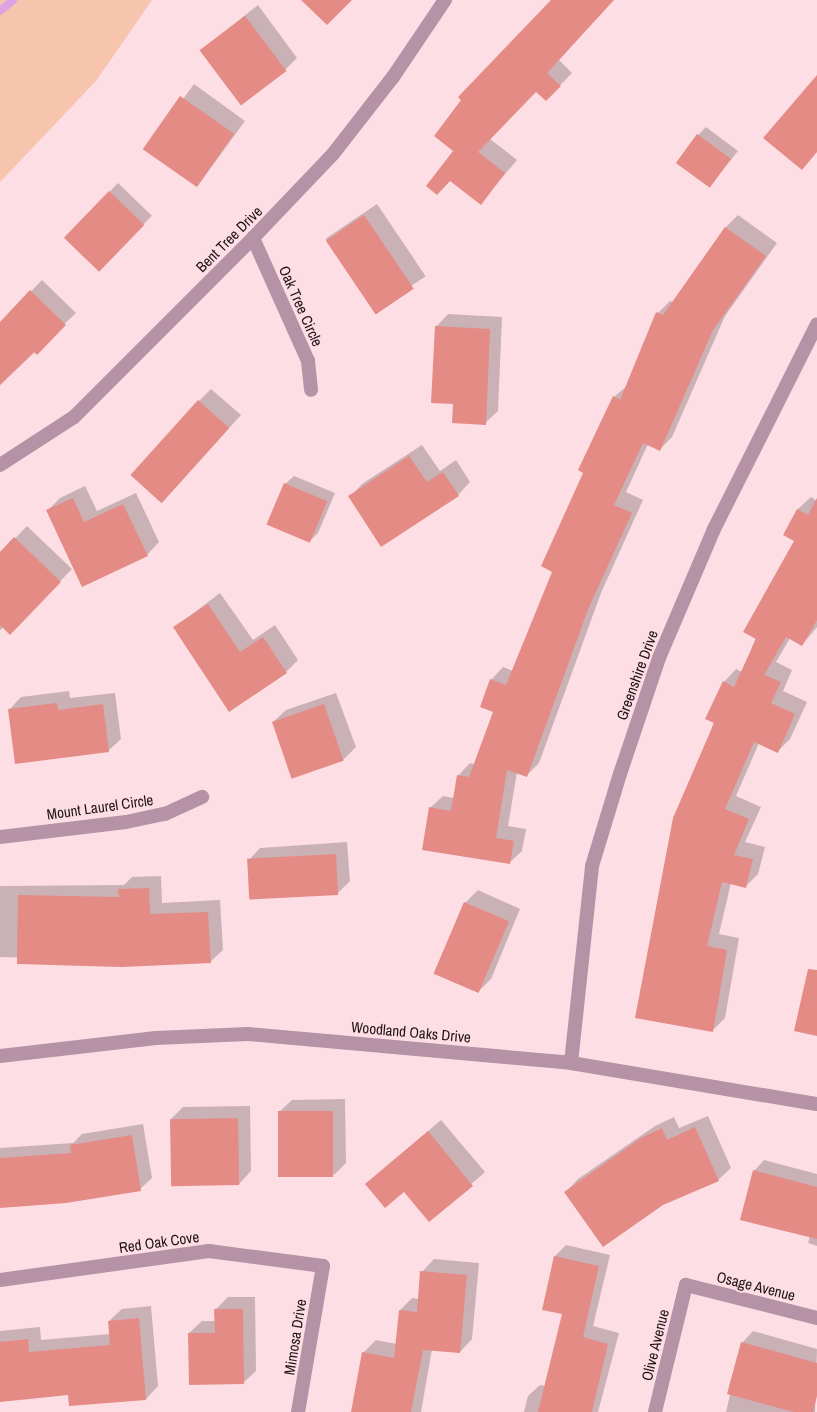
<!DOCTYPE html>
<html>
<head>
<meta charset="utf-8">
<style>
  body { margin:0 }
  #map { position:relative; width:817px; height:1412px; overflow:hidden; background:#fddee4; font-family:"Archivo Narrow",sans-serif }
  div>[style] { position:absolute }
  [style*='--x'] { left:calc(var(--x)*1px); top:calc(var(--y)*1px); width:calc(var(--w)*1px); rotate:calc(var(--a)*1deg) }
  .green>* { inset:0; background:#f7c4ae }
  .shadow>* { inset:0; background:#0003; transform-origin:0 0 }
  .stream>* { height:8px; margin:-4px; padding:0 4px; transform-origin:4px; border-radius:4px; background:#dca2e2 }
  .building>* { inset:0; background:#e48b85; transform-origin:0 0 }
  .minor>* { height:14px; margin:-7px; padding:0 7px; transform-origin:7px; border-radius:7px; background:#b592a5 }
  .tertiary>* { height:14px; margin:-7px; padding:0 7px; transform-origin:7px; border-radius:7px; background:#b592a5 }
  span { translate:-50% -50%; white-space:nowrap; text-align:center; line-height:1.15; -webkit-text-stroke:4px #fddee4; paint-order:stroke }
  .street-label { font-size:15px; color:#201316 }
</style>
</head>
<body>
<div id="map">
  <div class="green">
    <div style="clip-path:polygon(0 0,152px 0,96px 81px,0 182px)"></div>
  </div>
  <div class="shadow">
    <div style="clip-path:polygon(552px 0,613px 0,559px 60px,572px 73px,546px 100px,536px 91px,490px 139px,517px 160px,481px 203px,454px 151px)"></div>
    <div style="clip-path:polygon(258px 5px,297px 58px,285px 70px,201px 50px)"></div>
    <div style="left:194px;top:84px;width:63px;height:81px;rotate:36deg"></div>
    <div style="clip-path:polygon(706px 127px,738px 151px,709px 187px,698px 135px)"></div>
    <div style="left:118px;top:183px;width:47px;height:76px;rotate:44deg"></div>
    <div style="left:377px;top:204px;width:87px;height:62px;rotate:56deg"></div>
    <div style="clip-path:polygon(738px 215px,777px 243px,725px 316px,672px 437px,660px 449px,648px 444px,626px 492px,643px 500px,601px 593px,539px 763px,526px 776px,517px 772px,508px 826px,526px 829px,522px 851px,509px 863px,430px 808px,443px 796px,454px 798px,458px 776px,470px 763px,475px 764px,495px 712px,491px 680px,503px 667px,513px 671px,554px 571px,585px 472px,614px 397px,628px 385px,658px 313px,670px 301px,673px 302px,726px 227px)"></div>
    <div style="clip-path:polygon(42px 280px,76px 313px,0 385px,0 323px)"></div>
    <div style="clip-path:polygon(448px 314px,502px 317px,498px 411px,485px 423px,454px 403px,436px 327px)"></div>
    <div style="clip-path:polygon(211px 389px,241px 415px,174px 489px,199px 401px)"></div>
    <div style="clip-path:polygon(422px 445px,440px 471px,456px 460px,470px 482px,458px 495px,350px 497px,362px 484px)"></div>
    <div style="clip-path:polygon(294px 476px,335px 493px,318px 533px,309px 542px,285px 484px)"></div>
    <div style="clip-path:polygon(85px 486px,97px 511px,136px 493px,159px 542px,147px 555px,48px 510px,60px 498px)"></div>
    <div style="clip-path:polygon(811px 497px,817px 501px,817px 627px,802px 645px,790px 638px,776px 662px,792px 670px,783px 691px,807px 702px,790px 739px,778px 751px,759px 743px,736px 796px,761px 807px,745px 842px,765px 847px,758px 874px,746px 886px,731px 883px,719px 934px,739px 938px,725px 1018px,713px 1030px,637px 1017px,724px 682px,736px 669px,742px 672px,795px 540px,785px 535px,798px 509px)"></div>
    <div style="clip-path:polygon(27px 526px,72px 569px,10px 633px,4px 627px,0 630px,0 554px)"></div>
    <div style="clip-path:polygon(220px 593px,253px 640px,275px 625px,298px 660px,286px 672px,175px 627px)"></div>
    <div style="clip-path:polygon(69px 691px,70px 698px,115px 693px,121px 739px,108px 751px,9px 710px,21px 697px)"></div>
    <div style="clip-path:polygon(336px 693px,356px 747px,343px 760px,273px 722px,286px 710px)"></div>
    <div style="clip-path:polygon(347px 842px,350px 881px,338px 893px,248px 861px,260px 848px)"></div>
    <div style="clip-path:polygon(161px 876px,162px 903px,220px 900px,223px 950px,210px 962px,0 957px,0 886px,124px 885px,132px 877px)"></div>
    <div style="clip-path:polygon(478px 890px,520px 909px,491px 979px,478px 992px,465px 903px)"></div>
    <div style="clip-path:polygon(345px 1099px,346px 1163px,334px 1175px,279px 1112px,292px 1100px)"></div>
    <div style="clip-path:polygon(250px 1106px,251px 1171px,239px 1184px,171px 1119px,183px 1107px)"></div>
    <div style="clip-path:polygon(708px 1116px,731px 1168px,718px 1180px,566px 1192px,578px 1179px,655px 1126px,674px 1117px,679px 1128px)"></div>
    <div style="clip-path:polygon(441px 1120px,485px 1172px,429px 1221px,404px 1190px,367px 1184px)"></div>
    <div style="clip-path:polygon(143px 1124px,152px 1178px,140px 1189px,0 1207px,0 1148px,73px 1143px,82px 1134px)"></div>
    <div style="clip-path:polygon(764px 1160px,817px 1174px,817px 1246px,808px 1243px,810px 1236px,754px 1171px)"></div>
    <div style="clip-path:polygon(566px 1245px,610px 1255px,593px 1326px,619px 1333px,598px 1412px,524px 1412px,528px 1396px,540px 1385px,545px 1386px,563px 1313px,543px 1309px,555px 1256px)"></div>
    <div style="clip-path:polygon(434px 1259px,479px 1263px,472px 1339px,460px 1352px,432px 1349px,421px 1412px,352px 1412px,363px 1353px,376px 1340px,397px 1344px,400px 1310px,412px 1298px,419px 1299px,422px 1272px)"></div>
    <div style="clip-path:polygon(228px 1297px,255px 1297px,256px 1371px,243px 1383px,189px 1333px,202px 1321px,216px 1321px,216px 1309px)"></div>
    <div style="clip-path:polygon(151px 1306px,158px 1386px,146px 1399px,70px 1405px,69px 1394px,0 1401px,0 1331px,40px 1327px,41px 1340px,110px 1334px,109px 1321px,122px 1309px)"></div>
    <div style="clip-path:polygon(753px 1331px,817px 1349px,815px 1412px,726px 1412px,742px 1343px)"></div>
  </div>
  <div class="stream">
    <div style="--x:0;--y:11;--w:17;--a:-40"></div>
  </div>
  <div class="building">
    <div style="clip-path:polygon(301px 0,352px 0,327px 25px)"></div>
    <div style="clip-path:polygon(551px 0,614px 0,547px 73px,561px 86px,546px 101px,536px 92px,478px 152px,505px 173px,481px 205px,450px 181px,437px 195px,426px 186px,453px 151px,434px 136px,461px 100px,458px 97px)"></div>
    <div style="left:245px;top:16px;width:69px;height:57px;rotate:53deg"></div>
    <div style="clip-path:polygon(817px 75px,817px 152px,802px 170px,763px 138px)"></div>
    <div style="left:180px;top:96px;width:66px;height:65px;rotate:35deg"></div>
    <div style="left:697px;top:134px;width:42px;height:36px;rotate:36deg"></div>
    <div style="left:109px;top:191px;width:49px;height:65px;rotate:44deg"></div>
    <div style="left:364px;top:215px;width:89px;height:46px;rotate:56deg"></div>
    <div style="clip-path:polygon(725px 227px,766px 256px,713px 330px,660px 451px,643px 443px,614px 505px,632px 513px,589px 607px,527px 777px,507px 770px,496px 838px,514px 841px,510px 864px,422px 850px,429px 807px,451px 811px,457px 775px,469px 777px,493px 712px,480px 707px,490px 679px,506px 685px,552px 572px,541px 566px,583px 473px,578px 470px,613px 396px,620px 400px,656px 312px,663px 315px)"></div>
    <div style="clip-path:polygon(30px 290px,66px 325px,37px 355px,34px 352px,0 385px,0 322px)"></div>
    <div style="clip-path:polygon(435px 326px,490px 329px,486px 425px,452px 423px,453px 404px,431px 403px)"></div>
    <div style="left:198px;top:400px;width:42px;height:101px;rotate:42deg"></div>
    <div style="clip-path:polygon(409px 456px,427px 482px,443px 472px,459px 496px,381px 547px,348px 496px)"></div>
    <div style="left:284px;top:483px;width:47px;height:45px;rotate:23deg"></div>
    <div style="clip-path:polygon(73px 498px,84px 522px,123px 504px,148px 556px,82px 587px,46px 510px)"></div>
    <div style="clip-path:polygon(817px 498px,817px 620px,802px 646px,786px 637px,764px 675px,781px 682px,771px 703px,795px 714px,778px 753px,754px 742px,725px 809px,749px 819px,734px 855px,753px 859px,746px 888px,722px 882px,707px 946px,727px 950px,713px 1032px,635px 1018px,673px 818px,714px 723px,705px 719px,723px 681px,734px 687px,756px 639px,743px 632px,794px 541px,783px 535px,797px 509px,808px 515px)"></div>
    <div style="clip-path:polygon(14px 537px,61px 582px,10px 635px,0 625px,0 552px)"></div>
    <div style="clip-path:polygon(208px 604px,240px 652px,263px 637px,287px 673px,229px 712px,173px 627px)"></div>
    <div style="clip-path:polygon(57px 703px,58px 710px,103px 704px,109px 752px,15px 764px,8px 709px)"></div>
    <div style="left:324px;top:704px;width:60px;height:55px;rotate:71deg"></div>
    <div style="left:336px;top:854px;width:41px;height:89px;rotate:87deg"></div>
    <div style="clip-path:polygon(149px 888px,150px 914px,208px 912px,211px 963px,122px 967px,17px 964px,18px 895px,119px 897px,118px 889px)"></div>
    <div style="left:464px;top:902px;width:49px;height:78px;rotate:23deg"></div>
    <div style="clip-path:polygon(808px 969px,817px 970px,817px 1036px,794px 1031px)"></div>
    <div style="left:278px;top:1111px;width:55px;height:66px"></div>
    <div style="left:238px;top:1118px;width:67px;height:68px;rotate:89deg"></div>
    <div style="clip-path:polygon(695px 1127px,719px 1181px,663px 1205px,603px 1247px,564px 1192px,641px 1138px,662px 1128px,667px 1140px)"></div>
    <div style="clip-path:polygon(428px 1131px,473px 1186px,429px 1222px,404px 1192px,385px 1208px,365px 1184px)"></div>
    <div style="clip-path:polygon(132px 1135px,141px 1191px,66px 1203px,0 1208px,0 1158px,71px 1153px,70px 1145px)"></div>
    <div style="clip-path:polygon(753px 1170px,817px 1187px,817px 1239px,740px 1220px)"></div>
    <div style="clip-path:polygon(554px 1256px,599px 1266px,583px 1337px,608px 1344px,592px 1412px,538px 1412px,562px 1314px,542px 1310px)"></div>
    <div style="clip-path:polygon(420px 1271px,467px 1275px,460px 1353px,423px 1350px,411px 1412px,351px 1412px,362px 1352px,394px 1358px,399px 1310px,417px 1312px)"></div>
    <div style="clip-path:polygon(214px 1309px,243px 1309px,244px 1384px,189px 1385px,188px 1333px,215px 1333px)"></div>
    <div style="clip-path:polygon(139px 1318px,146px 1400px,69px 1406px,68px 1395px,0 1402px,0 1342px,28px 1339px,29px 1352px,110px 1345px,108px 1321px)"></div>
    <div style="clip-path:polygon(741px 1342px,817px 1363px,817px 1396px,813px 1412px,794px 1412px,727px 1394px)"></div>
  </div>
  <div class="minor">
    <div style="--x:253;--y:238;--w:135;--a:65.9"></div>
    <div style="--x:308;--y:361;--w:29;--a:84"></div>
    <div style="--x:0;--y:465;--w:88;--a:-33"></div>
    <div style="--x:74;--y:417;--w:253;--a:-45"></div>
    <div style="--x:253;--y:238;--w:116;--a:-46.4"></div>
    <div style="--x:333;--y:154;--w:98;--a:-52.1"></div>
    <div style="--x:393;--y:77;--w:93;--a:-56"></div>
    <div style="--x:0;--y:837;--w:127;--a:-6.8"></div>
    <div style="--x:126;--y:822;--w:40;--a:-12"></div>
    <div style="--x:165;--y:814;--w:41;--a:-24.7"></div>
    <div style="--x:571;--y:1063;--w:198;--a:-83.9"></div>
    <div style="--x:592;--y:866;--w:96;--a:-73.1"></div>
    <div style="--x:620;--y:774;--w:122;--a:-71.4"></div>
    <div style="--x:659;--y:658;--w:140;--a:-66.9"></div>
    <div style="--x:714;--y:529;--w:229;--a:-63.3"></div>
    <div style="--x:0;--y:1280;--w:211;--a:-7.9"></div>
    <div style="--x:209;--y:1251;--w:115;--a:7.5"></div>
    <div style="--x:323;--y:1266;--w:148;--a:99.7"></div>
    <div style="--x:655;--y:1412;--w:131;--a:-76.3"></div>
    <div style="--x:686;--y:1285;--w:135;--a:14.1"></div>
  </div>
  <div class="tertiary">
    <div style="--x:0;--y:1056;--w:157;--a:-6.6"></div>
    <div style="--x:156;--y:1038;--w:92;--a:-2.5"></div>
    <div style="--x:248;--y:1034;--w:324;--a:5.1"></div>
    <div style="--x:571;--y:1063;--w:249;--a:9.5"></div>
  </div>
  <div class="street-label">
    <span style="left:229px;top:239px;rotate:-45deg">Bent Tree Drive</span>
    <span style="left:301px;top:306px;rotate:66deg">Oak Tree Circle</span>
    <span style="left:637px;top:675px;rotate:-70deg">Greenshire Drive</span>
    <span style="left:100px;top:807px;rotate:-8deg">Mount Laurel Circle</span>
    <span style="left:411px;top:1032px;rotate:5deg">Woodland Oaks Drive</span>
    <span style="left:159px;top:1242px;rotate:-8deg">Red Oak Cove</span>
    <span style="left:756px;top:1286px;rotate:14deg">Osage Avenue</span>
    <span style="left:295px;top:1337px;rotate:-81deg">Mimosa Drive</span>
    <span style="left:655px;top:1345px;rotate:-76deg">Olive Avenue</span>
  </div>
</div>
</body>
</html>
